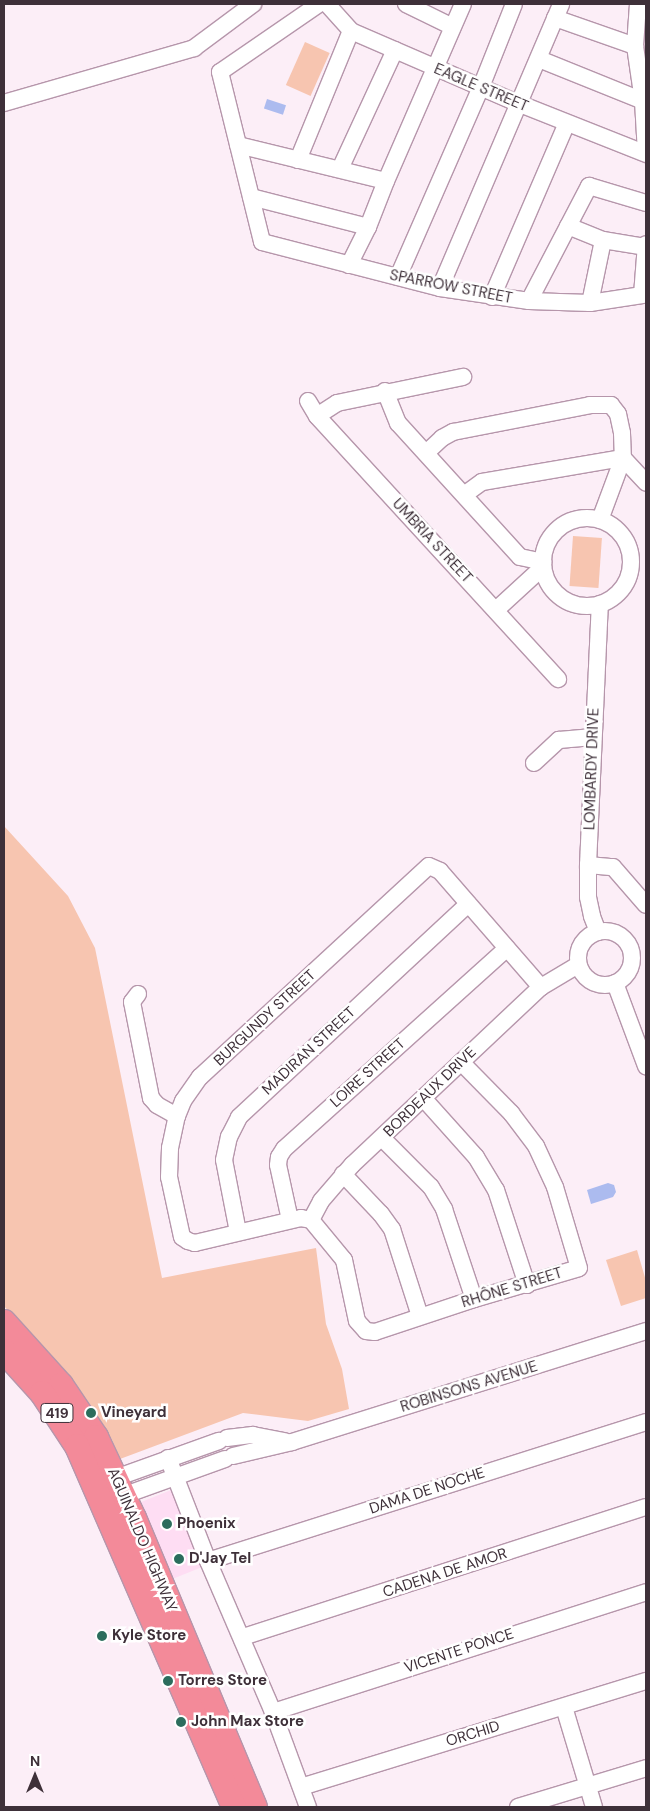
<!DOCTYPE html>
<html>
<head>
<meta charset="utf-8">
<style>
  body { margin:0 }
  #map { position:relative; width:650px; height:1811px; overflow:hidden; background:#fceef7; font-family:"DM Sans",sans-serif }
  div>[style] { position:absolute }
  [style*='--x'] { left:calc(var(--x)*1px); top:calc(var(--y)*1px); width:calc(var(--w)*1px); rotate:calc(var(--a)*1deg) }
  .built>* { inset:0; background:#feddf3; transform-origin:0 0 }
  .green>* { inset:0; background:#f7c5b0; transform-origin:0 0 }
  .water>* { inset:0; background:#acbbef; transform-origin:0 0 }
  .roads { filter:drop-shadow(1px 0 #b696ab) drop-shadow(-1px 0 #b696ab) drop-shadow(0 1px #b696ab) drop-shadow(0 -1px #b696ab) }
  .minor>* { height:16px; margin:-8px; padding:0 8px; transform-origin:8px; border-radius:8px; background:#fff }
  .minor>.ring { margin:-8px; padding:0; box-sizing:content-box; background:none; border:16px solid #fff; border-radius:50% }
  .highway>* { height:24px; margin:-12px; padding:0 12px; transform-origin:12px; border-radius:12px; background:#f38a99 }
  .dots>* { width:14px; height:14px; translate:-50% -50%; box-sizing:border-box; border:2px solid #fff; border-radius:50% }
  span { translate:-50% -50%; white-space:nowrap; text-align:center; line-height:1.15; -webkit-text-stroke:5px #fff; paint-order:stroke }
  .shield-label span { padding:1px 4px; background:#fff; border:1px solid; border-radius:4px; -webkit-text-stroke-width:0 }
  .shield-label { font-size:14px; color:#3e3039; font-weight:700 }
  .street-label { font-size:15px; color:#3e3039 }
  .poi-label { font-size:15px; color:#3e3039; font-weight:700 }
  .left { translate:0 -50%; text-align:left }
  .frame { position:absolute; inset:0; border:5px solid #3e3039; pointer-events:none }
  .north { position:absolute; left:10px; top:1751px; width:50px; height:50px; -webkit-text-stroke:4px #fff; paint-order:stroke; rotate:0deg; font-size:14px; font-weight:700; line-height:20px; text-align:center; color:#3e3039 }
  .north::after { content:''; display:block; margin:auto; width:18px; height:22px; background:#3e3039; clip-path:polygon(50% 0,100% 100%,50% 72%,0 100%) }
</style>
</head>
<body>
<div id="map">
  <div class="built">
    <div style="left:171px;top:1490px;width:83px;height:32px;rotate:68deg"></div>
  </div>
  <div class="green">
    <div style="left:305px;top:42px;width:27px;height:47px;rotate:24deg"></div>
    <div style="left:573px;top:536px;width:29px;height:50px;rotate:4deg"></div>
    <div style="clip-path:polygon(4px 826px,68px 896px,95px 948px,162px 1278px,316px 1248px,326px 1324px,342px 1369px,349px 1409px,308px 1421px,243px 1413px,120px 1459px,112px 1440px,86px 1400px,4px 1306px)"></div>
    <div style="clip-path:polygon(637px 1250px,646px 1281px,646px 1298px,621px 1306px,606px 1260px)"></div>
  </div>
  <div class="water">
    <div style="left:267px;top:99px;width:20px;height:10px;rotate:18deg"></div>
    <div style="clip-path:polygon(608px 1183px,614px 1185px,616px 1192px,613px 1197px,591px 1204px,587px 1190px)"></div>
  </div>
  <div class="roads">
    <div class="minor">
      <div style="--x:319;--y:4;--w:120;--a:145.5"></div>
      <div style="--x:220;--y:72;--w:175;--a:76.1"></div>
      <div style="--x:262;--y:242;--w:184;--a:14.5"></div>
      <div style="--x:440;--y:288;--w:90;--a:8.3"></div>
      <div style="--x:529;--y:301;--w:61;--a:1.9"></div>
      <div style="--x:590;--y:303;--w:53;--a:-8.7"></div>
      <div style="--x:642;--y:295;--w:51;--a:-85.5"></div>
      <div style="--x:327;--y:4;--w:36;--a:48"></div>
      <div style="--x:351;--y:31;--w:184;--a:23.4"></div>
      <div style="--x:520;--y:104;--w:136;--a:21.6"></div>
      <div style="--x:406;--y:4;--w:52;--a:26.1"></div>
      <div style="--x:638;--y:4;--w:42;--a:94.1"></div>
      <div style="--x:635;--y:46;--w:56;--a:81.7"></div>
      <div style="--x:643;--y:101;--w:52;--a:86.7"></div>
      <div style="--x:555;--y:18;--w:85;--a:19.3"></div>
      <div style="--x:539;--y:59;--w:112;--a:22"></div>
      <div style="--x:4;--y:103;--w:198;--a:-16.1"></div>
      <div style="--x:194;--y:48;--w:74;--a:-36.7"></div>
      <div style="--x:238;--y:145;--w:152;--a:13.7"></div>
      <div style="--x:298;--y:160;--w:139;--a:-67.7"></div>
      <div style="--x:340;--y:169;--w:131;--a:-65.2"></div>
      <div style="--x:251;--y:197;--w:121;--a:14.4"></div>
      <div style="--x:568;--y:226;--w:38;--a:22"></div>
      <div style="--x:603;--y:240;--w:44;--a:9.2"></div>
      <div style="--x:349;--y:265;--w:42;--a:-63.4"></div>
      <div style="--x:368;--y:227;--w:49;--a:-68.6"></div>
      <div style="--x:386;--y:181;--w:193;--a:-66.5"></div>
      <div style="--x:398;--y:277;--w:207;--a:-66.4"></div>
      <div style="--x:481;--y:87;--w:89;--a:-68.3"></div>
      <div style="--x:440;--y:288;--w:309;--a:-66.9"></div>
      <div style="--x:492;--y:297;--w:189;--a:-66.7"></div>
      <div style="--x:529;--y:301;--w:130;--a:-62.4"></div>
      <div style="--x:589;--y:186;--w:59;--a:16.6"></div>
      <div style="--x:590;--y:303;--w:64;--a:-78.3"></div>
      <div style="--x:385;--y:391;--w:35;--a:68"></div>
      <div style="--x:398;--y:423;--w:181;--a:47.7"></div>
      <div style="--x:520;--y:557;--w:24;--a:12"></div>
      <div style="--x:308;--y:401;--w:17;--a:59"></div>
      <div style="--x:317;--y:416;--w:357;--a:47.5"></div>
      <div style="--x:317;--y:416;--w:24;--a:-33"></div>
      <div style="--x:337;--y:403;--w:129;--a:-11.7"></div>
      <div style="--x:426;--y:453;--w:22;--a:-43"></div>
      <div style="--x:442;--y:438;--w:13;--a:-29"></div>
      <div style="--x:453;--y:432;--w:140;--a:-11.1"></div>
      <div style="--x:590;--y:405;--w:21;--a:0"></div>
      <div style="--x:611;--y:405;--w:11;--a:52"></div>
      <div style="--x:618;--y:414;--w:19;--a:78"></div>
      <div style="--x:622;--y:433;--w:25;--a:88"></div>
      <div style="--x:623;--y:458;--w:66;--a:110.4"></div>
      <div style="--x:623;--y:458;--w:34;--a:47"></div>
      <div style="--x:464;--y:495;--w:22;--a:-36"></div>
      <div style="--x:482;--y:482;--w:143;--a:-9.7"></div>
      <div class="ring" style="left:543px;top:518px;width:72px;height:72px"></div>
      <div style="--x:496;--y:610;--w:64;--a:-42.5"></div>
      <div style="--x:534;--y:763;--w:34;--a:-43"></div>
      <div style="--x:559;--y:740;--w:34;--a:-5"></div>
      <div style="--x:588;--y:865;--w:25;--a:5"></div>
      <div style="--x:613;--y:867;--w:50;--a:49"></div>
      <div class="ring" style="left:578px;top:931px;width:38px;height:38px"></div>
      <div style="--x:598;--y:932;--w:17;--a:-111"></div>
      <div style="--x:592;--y:916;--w:19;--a:-102"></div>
      <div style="--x:588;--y:897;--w:32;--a:-90"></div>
      <div style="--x:588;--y:865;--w:261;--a:-87.4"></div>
      <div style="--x:615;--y:983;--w:89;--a:69.5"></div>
      <div style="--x:138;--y:994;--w:10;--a:127"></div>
      <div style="--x:132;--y:1002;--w:98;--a:78.8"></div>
      <div style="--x:151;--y:1098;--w:9;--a:49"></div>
      <div style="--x:157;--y:1105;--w:23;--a:29"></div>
      <div style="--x:424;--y:1099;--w:78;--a:48.1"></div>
      <div style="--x:476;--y:1157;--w:39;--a:59"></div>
      <div style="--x:496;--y:1190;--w:100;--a:71.9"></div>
      <div style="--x:382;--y:1138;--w:69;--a:45"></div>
      <div style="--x:431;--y:1187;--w:26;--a:59"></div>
      <div style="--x:444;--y:1209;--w:95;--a:71.6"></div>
      <div style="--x:343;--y:1174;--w:55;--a:46.5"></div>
      <div style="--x:381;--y:1214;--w:19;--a:54"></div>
      <div style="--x:392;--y:1229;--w:91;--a:72.2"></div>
      <div style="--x:290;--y:1220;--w:56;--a:-102.3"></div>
      <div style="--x:278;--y:1165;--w:8;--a:-83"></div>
      <div style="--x:279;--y:1157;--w:9;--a:-58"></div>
      <div style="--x:284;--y:1149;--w:300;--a:-42"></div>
      <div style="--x:311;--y:1220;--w:10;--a:-169"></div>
      <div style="--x:301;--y:1218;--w:109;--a:166.7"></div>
      <div style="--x:195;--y:1243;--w:7;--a:-164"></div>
      <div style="--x:188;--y:1241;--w:7;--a:-146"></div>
      <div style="--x:182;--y:1237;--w:61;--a:-102.2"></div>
      <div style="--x:169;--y:1177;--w:29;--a:-88"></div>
      <div style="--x:170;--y:1148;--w:33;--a:-78"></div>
      <div style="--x:177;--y:1116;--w:16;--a:-68"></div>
      <div style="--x:183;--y:1101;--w:29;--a:-55"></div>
      <div style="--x:200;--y:1077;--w:311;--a:-42.7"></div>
      <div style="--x:429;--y:866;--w:12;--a:24"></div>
      <div style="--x:440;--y:871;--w:154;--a:49"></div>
      <div style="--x:311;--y:1220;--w:52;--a:50.5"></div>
      <div style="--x:344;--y:1260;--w:62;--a:78"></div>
      <div style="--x:357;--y:1321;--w:13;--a:48"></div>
      <div style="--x:366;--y:1331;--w:9;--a:6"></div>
      <div style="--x:375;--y:1332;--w:104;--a:-18.4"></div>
      <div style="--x:474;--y:1299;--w:109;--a:-16.4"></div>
      <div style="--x:579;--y:1268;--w:84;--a:-106.5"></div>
      <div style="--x:555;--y:1187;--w:45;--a:-114.9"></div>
      <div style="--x:536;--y:1146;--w:41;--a:-127.1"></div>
      <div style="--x:511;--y:1113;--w:71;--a:-134.4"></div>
      <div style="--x:311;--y:1220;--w:21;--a:-62"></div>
      <div style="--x:321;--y:1201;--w:48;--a:-49.3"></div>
      <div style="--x:352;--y:1165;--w:260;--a:-43.3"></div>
      <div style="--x:541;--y:987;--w:43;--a:-30.7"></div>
      <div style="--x:238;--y:1232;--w:73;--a:-101"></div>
      <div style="--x:224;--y:1160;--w:24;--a:-78"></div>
      <div style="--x:229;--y:1137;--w:22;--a:-63"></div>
      <div style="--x:239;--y:1117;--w:313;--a:-42.9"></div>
      <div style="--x:227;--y:1438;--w:26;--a:-7"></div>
      <div style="--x:253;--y:1435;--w:33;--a:11"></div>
      <div style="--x:233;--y:1456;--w:61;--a:-13.3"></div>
      <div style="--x:292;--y:1442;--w:371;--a:-17.4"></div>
      <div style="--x:168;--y:1458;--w:110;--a:68.8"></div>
      <div style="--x:208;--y:1561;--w:164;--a:66.7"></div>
      <div style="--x:273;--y:1712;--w:101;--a:69.8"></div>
      <div style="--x:107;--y:1481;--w:119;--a:-19.7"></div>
      <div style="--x:114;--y:1499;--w:118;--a:-19.8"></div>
      <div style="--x:208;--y:1561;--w:460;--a:-17.6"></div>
      <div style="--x:243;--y:1637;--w:423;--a:-17.9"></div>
      <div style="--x:564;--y:1707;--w:104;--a:73.3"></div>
      <div style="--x:273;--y:1712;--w:392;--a:-17.8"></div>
      <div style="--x:301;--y:1787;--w:361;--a:-17.1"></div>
      <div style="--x:518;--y:1807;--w:134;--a:-16.9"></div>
    </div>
    <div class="highway">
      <div style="--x:4;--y:1322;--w:85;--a:47.9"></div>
      <div style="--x:61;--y:1385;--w:63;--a:56.1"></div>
      <div style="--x:96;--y:1437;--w:89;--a:64.9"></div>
      <div style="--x:134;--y:1518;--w:313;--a:67.3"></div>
      <div style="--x:4;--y:1351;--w:57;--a:47.9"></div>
      <div style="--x:42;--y:1393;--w:64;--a:56.6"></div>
      <div style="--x:77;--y:1446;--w:394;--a:66.5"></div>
    </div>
  </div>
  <div class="dots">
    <div style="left:91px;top:1413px;background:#2c6d5d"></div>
    <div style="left:167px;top:1524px;background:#2c6d5d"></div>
    <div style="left:179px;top:1559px;background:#2c6d5d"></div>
    <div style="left:102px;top:1636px;background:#2c6d5d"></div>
    <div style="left:168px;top:1681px;background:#2c6d5d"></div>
    <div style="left:181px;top:1722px;background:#2c6d5d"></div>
  </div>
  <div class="shield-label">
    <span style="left:57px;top:1413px">419</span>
  </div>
  <div class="street-label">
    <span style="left:481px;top:88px;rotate:23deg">EAGLE STREET</span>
    <span style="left:451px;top:287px;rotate:11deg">SPARROW STREET</span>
    <span style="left:432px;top:541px;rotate:47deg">UMBRIA STREET</span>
    <span style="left:592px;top:769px;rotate:-88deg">LOMBARDY DRIVE</span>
    <span style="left:265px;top:1018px;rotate:-43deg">BURGUNDY STREET</span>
    <span style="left:309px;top:1051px;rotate:-43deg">MADIRAN STREET</span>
    <span style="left:368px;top:1073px;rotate:-42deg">LOIRE STREET</span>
    <span style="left:430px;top:1092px;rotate:-44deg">BORDEAUX DRIVE</span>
    <span style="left:512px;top:1288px;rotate:-17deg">RHÔNE STREET</span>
    <span style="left:469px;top:1387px;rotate:-17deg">ROBINSONS AVENUE</span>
    <span style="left:427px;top:1491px;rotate:-18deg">DAMA DE NOCHE</span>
    <span style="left:142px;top:1540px;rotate:67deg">AGUINALDO HIGHWAY</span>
    <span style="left:445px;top:1573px;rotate:-18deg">CADENA DE AMOR</span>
    <span style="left:459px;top:1651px;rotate:-18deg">VICENTE PONCE</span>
    <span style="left:473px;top:1734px;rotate:-17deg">ORCHID</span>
  </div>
  <div class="poi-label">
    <span class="left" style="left:101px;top:1413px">Vineyard</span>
    <span class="left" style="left:177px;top:1524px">Phoenix</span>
    <span class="left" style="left:189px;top:1559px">D'Jay Tel</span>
    <span class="left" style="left:112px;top:1636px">Kyle Store</span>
    <span class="left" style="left:178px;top:1681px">Torres Store</span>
    <span class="left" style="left:191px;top:1722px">John Max Store</span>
  </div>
  <div class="frame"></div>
  <div class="north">N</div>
</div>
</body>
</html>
